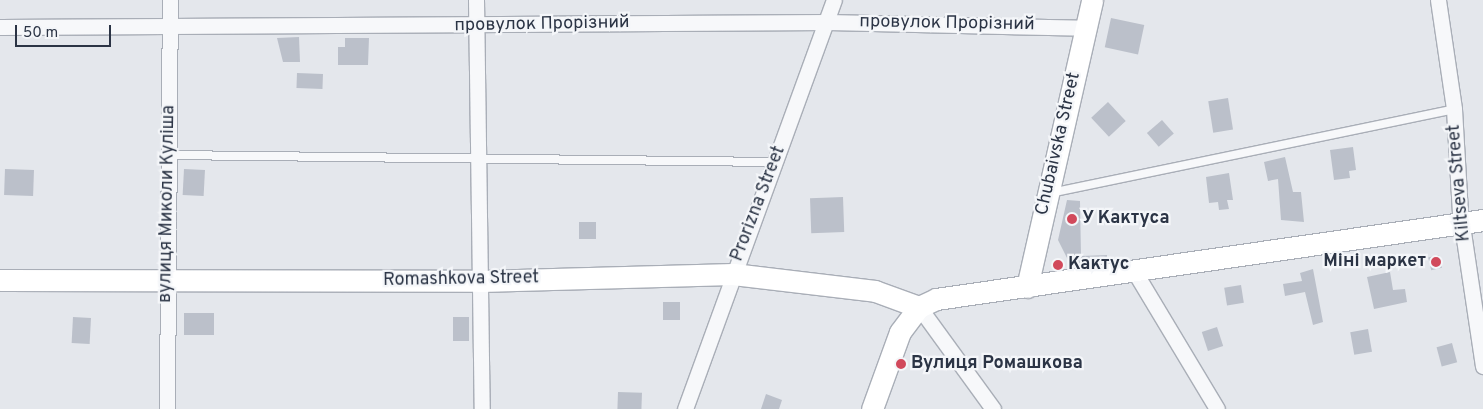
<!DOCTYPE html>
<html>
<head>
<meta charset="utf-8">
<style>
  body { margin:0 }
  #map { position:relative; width:1483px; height:409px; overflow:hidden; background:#e4e7ec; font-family:Overpass,sans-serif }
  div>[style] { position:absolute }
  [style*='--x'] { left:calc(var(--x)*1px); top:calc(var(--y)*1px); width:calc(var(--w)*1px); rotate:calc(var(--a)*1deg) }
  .building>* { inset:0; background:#bbc0ca; transform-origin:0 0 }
  .roads { filter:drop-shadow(1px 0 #a9aeb7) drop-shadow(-1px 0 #a9aeb7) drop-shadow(0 1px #a9aeb7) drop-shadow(0 -1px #a9aeb7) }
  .lane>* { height:8px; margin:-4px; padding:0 4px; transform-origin:4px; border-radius:4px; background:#f7f8fa }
  .street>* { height:15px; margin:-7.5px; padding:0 7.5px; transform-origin:7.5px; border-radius:7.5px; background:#f7f8fa }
  .secondary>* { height:21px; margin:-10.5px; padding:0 10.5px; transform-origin:10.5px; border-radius:10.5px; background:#fff }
  .dots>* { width:14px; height:14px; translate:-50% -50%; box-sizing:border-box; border:2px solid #f4f6f9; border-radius:50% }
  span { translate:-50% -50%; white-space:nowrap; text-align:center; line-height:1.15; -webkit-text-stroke:4.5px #f4f6f9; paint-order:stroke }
  .street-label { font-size:18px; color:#2b3445 }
  .poi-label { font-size:18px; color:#2b3445; font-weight:700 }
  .left { translate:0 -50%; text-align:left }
  .right { translate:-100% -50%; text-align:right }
  .scale { position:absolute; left:15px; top:25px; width:96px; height:22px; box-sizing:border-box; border:2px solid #2b3445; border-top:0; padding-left:6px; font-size:15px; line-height:18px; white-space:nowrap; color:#2b3445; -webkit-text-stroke:4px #f4f6f9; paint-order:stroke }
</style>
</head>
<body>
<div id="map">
  <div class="building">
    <div style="left:1111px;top:18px;width:34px;height:30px;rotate:12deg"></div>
    <div style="clip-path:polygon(299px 37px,300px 62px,283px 62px,277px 38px)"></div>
    <div style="clip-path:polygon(345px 38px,369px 38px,368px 65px,338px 65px,338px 47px,345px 47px)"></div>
    <div style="left:297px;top:73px;width:26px;height:15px;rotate:2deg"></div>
    <div style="left:1228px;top:98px;width:32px;height:20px;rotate:81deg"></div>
    <div style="left:1108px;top:102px;width:26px;height:23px;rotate:47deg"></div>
    <div style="left:1162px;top:120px;width:18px;height:20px;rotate:49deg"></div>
    <div style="clip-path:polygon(1353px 147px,1356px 170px,1349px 171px,1350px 178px,1334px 180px,1330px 150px)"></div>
    <div style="clip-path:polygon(1285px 157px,1293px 192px,1301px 192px,1304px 222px,1281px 220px,1278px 179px,1268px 181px,1264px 162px)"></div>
    <div style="left:5px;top:169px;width:29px;height:26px;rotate:2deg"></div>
    <div style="left:184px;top:169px;width:21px;height:26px;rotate:3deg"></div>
    <div style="clip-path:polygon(1229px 173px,1233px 200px,1227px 200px,1229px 209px,1219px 210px,1218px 202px,1209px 203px,1206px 177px)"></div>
    <div style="left:843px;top:197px;width:35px;height:33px;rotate:88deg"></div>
    <div style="clip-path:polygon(1067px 200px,1080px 201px,1081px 256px,1107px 255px,1107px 262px,1071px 266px,1058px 240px)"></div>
    <div style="left:579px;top:222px;width:17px;height:17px"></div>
    <div style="left:1439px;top:255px;width:13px;height:11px;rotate:77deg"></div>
    <div style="clip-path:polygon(1313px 269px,1323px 322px,1313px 325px,1305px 292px,1285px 296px,1283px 284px,1302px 281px,1300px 273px)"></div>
    <div style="clip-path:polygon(1390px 272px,1393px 290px,1405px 289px,1407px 302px,1374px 309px,1367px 277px)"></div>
    <div style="left:1241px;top:285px;width:18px;height:17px;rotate:81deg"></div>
    <div style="left:680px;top:302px;width:18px;height:17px;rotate:90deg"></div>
    <div style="left:214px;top:313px;width:22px;height:30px;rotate:90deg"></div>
    <div style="left:73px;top:317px;width:18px;height:26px;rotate:3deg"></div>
    <div style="left:453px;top:317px;width:16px;height:24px"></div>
    <div style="left:1217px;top:327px;width:20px;height:16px;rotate:72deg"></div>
    <div style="left:1368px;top:329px;width:23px;height:18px;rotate:80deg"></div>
    <div style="left:1452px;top:343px;width:20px;height:16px;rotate:75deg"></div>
    <div style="left:618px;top:392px;width:24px;height:17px;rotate:2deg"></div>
    <div style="clip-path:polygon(766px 394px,782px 400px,779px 409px,761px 409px)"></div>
  </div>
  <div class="roads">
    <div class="lane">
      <div style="--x:168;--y:155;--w:607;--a:0.66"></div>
      <div style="--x:1050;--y:193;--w:413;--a:-11.7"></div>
    </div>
    <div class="street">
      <div style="--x:476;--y:0;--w:409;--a:89.2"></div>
      <div style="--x:1438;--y:0;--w:110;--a:81.6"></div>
      <div style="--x:1454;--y:109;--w:103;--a:86.7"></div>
      <div style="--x:1460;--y:212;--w:156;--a:81.5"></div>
      <div style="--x:0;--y:27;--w:828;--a:-0.35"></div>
      <div style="--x:828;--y:22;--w:257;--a:1.3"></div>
      <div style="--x:1136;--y:274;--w:157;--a:59"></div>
      <div style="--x:919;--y:307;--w:126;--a:54"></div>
      <div style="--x:167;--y:409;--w:409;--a:-89.6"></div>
      <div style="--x:685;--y:409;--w:435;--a:-70"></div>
    </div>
    <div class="secondary">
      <div style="--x:0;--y:280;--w:480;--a:0.1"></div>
      <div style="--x:480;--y:281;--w:253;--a:-1.6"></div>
      <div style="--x:733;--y:274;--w:143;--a:6.8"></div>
      <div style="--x:875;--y:291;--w:47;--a:20"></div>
      <div style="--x:1027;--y:287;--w:294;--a:-77.2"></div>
      <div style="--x:872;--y:409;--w:82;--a:-70"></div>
      <div style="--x:900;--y:332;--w:31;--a:-53"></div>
      <div style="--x:919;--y:307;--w:19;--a:-25"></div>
      <div style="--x:936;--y:299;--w:553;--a:-8.22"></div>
    </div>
  </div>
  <div class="dots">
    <div style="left:1072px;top:219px;background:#d1495b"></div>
    <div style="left:1436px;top:262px;background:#d1495b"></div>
    <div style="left:1058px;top:265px;background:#d1495b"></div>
    <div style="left:901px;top:364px;background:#d1495b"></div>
  </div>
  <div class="street-label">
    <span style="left:947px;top:24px;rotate:1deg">провулок Прорізний</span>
    <span style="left:542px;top:25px;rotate:-1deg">провулок Прорізний</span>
    <span style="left:1059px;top:144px;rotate:-77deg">Chubaivska Street</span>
    <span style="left:1460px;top:183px;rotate:-95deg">Kiltseva Street</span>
    <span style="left:168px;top:204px;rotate:-89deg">вулиця Миколи Куліша</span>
    <span style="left:759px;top:204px;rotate:-69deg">Prorizna Street</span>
    <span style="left:461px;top:280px;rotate:-1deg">Romashkova Street</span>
  </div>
  <div class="poi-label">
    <span class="left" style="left:1082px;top:219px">У Кактуса</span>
    <span class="right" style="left:1426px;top:262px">Міні маркет</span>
    <span class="left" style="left:1068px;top:265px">Кактус</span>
    <span class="left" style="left:911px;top:364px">Вулиця Ромашкова</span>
  </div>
  <div class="scale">50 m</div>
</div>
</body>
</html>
